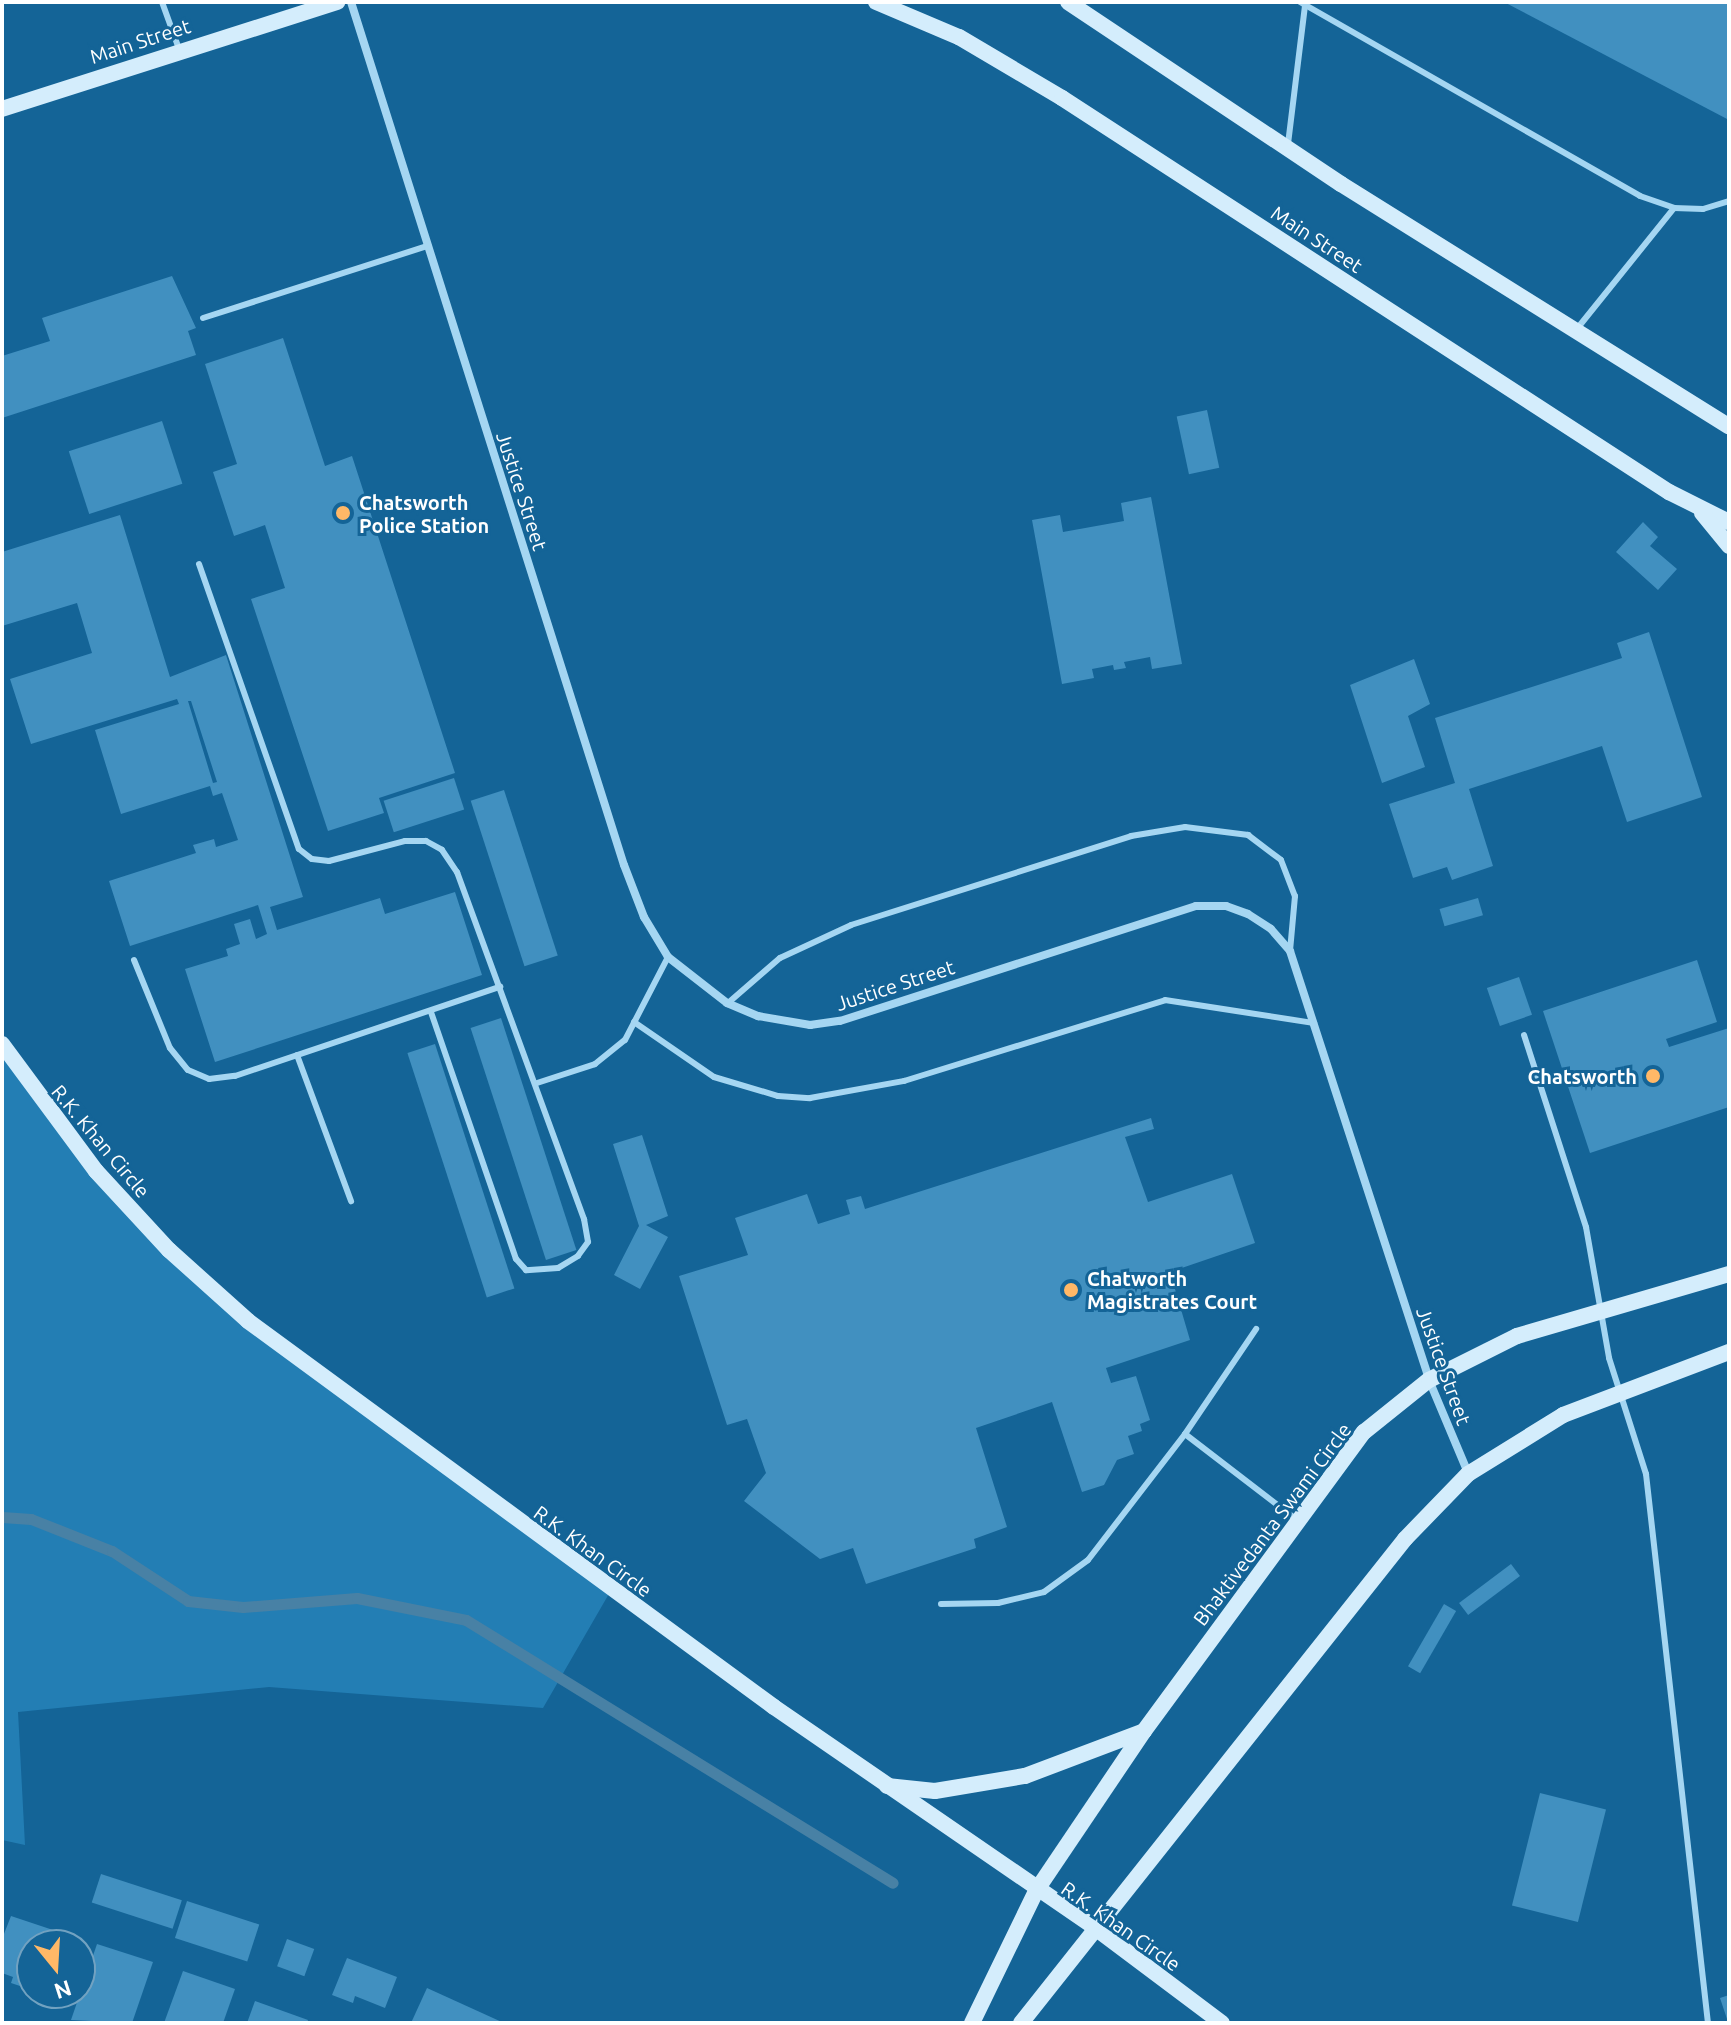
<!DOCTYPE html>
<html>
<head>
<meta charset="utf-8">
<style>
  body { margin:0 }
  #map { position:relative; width:1731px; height:2025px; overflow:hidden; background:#146497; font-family:Ubuntu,sans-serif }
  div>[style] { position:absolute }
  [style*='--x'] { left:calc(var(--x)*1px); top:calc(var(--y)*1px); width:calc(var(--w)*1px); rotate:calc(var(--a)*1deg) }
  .green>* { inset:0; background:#237eb4 }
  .stream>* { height:11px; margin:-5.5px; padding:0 5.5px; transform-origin:5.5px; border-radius:5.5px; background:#4881a5 }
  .building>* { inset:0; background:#4190c0; transform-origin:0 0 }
  .lane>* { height:6px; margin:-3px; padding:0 3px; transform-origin:3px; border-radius:3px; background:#a5d6f2 }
  .street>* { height:8px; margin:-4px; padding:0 4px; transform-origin:4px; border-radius:4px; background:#a5d6f2 }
  .secondary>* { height:16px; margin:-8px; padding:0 8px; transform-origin:8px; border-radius:8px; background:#d4edfc }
  .dots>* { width:22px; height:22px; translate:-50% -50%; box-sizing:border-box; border:4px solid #146497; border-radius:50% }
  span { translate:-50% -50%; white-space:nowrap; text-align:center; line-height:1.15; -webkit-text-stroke:6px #146497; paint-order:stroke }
  .street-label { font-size:20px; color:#fff }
  .poi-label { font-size:20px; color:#fff; font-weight:700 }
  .left { translate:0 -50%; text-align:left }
  .right { translate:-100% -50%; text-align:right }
  .frame { position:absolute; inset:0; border:4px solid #fff; pointer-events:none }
  .north { position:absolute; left:16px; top:1929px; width:80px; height:80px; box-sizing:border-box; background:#146497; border:2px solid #72a2c1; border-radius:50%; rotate:162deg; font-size:22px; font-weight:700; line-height:32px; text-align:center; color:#fff }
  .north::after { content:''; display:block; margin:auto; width:28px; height:36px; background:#ffb867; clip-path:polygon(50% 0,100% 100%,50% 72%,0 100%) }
</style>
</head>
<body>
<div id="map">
  <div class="green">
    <div style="clip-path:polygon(2px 1054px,161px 1246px,610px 1592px,543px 1708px,269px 1687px,18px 1712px,25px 1845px,2px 1840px)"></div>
  </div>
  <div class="stream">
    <div style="--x:2;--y:1517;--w:29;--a:4"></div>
    <div style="--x:31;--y:1519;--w:87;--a:21.6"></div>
    <div style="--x:112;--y:1551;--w:91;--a:33.3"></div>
    <div style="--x:188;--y:1601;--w:55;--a:6.2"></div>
    <div style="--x:243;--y:1607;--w:114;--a:-4.5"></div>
    <div style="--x:357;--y:1598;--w:111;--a:11.4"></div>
    <div style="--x:466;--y:1620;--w:501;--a:31.63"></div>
  </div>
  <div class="building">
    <div style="clip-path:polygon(1504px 2px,1729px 2px,1729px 120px)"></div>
    <div style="clip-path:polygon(172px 276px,196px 328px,188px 331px,196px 355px,2px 418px,2px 356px,50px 341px,42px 318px)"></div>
    <div style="clip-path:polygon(283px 338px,325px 466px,352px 456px,455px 773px,379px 798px,384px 813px,328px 831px,251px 599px,285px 588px,265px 525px,234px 536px,213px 472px,237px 464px,205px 364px)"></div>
    <div style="left:1207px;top:410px;width:59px;height:31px;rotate:78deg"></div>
    <div style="left:162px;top:421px;width:66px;height:98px;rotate:72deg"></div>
    <div style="clip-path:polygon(1151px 497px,1182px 664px,1152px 669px,1150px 657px,1124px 662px,1126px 668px,1114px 670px,1113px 665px,1092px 669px,1094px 678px,1062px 684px,1032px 520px,1060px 515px,1063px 532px,1124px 521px,1121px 503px)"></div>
    <div style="clip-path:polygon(evenodd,120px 515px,170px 677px,226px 655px,303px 897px,270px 907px,277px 930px,380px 898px,385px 914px,455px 892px,482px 975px,215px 1062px,185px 969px,228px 956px,226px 949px,240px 944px,234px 924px,250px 919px,256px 939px,267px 934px,258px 905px,130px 946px,109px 881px,196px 853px,193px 845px,214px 839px,216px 847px,238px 840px,222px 793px,213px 796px,210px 786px,121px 814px,95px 730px,179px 704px,177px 699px,31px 744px,10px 679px,92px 653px,77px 603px,2px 626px,2px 552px,120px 515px,188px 701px,191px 701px,217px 782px,213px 783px,188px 701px)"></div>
    <div style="clip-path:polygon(1643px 522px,1658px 537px,1650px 546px,1677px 569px,1658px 590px,1616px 552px)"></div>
    <div style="clip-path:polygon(1649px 632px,1702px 797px,1627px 822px,1602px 746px,1469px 789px,1493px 866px,1452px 880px,1447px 867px,1413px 878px,1389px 804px,1455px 783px,1435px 718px,1622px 658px,1617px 643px)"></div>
    <div style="clip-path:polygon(1414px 659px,1430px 704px,1408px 716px,1425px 767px,1382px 783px,1350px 685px)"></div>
    <div style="left:454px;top:778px;width:33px;height:74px;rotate:72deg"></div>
    <div style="left:504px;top:790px;width:174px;height:35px;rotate:72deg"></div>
    <div style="left:1478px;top:898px;width:18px;height:40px;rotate:74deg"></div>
    <div style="clip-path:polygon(1697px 960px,1717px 1022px,1666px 1039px,1669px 1047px,1729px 1028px,1729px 1107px,1590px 1153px,1543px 1011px)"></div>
    <div style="left:1519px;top:977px;width:40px;height:34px;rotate:71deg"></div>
    <div style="left:501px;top:1018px;width:244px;height:32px;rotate:72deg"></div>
    <div style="left:435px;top:1044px;width:257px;height:29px;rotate:72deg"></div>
    <div style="clip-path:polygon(1151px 1118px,1154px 1129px,1125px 1137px,1148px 1202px,1232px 1174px,1255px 1243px,1170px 1272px,1190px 1340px,1106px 1368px,1111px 1383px,1136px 1376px,1150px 1420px,1140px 1424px,1142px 1431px,1128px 1436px,1134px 1454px,1117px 1460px,1104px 1485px,1082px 1492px,1052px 1402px,976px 1428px,1007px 1527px,974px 1539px,976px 1548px,866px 1584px,853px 1548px,820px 1559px,744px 1501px,766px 1473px,747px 1419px,727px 1425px,679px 1276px,748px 1255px,735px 1218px,807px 1194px,818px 1224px,850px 1214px,846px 1200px,861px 1196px,865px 1209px)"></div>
    <div style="clip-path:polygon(642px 1135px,668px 1216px,646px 1225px,668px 1237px,640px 1289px,614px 1275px,639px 1226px,613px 1144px)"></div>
    <div style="left:1511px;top:1564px;width:15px;height:65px;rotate:53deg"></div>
    <div style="left:1444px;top:1604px;width:14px;height:72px;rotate:30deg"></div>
    <div style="left:1540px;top:1793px;width:68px;height:116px;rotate:14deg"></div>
    <div style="left:101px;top:1874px;width:85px;height:30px;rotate:18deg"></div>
    <div style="left:187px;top:1901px;width:76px;height:39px;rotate:18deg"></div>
    <div style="clip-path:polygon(11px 1916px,59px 1932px,52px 1945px,32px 1945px,32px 1990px,11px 1983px,13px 1977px,2px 1973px,2px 1939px)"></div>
    <div style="left:287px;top:1939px;width:29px;height:29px;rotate:20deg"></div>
    <div style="clip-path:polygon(97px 1944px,153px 1962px,132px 2023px,71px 2020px)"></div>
    <div style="clip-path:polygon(347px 1958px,397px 1977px,385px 2008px,355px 1996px,353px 2003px,332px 1995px)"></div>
    <div style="clip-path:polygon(183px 1971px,235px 1989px,223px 2023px,164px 2023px)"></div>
    <div style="clip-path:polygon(427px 1988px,504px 2023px,411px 2023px)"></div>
    <div style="clip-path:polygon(1729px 1995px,1729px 2022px,1728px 2022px,1720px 1998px)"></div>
    <div style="clip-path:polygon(255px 2001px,308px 2020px,307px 2023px,247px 2023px)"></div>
  </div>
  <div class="lane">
    <div style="--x:162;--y:2;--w:50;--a:70.1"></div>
    <div style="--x:1300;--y:2;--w:391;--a:29.7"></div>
    <div style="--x:1640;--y:196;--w:36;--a:19"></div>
    <div style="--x:1674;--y:208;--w:29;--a:2"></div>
    <div style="--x:1703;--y:209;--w:27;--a:-17"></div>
    <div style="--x:1288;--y:144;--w:140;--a:-83"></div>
    <div style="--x:203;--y:318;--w:235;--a:-17.8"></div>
    <div style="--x:1576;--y:330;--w:156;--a:-51.2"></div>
    <div style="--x:199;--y:564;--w:302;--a:70.7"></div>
    <div style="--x:299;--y:849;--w:16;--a:38"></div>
    <div style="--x:312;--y:859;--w:17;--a:7"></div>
    <div style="--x:329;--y:861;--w:79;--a:-14.7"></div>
    <div style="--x:405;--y:841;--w:21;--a:0"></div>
    <div style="--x:426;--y:841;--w:18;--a:29"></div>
    <div style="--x:442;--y:850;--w:27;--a:56"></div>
    <div style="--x:457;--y:872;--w:370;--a:69.9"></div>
    <div style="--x:584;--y:1219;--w:23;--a:80"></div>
    <div style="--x:588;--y:1242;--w:17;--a:126"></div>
    <div style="--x:578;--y:1256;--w:23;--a:149"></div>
    <div style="--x:558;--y:1268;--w:32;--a:176"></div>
    <div style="--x:526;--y:1270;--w:15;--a:-132"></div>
    <div style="--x:516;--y:1259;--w:261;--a:-109"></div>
    <div style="--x:134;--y:960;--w:95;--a:67.8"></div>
    <div style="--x:170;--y:1048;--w:28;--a:51"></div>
    <div style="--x:188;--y:1070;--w:23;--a:23"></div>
    <div style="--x:209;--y:1079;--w:26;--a:-7"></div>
    <div style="--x:235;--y:1076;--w:280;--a:-18.6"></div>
    <div style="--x:728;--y:1003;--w:69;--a:-40.9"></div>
    <div style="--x:780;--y:958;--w:78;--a:-24.9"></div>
    <div style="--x:851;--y:925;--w:294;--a:-17.6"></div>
    <div style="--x:1131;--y:836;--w:55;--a:-9.5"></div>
    <div style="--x:1185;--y:827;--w:64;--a:7.2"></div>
    <div style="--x:1248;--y:835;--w:41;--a:37.1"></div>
    <div style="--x:1281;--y:860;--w:39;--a:69"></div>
    <div style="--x:1295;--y:896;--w:55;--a:95.2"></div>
    <div style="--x:634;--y:1022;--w:97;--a:34.5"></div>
    <div style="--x:714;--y:1077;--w:67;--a:16.5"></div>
    <div style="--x:778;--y:1096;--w:32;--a:4"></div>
    <div style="--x:810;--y:1098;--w:96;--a:-10.3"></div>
    <div style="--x:904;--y:1081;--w:273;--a:-17.2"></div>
    <div style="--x:1165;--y:1000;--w:151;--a:8.8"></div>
    <div style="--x:1524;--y:1035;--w:202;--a:72.1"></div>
    <div style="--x:1586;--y:1227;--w:133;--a:80"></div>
    <div style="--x:1609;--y:1358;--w:122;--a:72.3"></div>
    <div style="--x:1646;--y:1474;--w:552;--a:83.56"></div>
    <div style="--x:297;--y:1055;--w:156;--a:69.7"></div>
    <div style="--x:537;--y:1083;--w:61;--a:-18.1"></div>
    <div style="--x:595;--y:1064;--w:38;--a:-39"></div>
    <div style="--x:625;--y:1040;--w:93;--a:-62.6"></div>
    <div style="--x:1185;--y:1434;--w:141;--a:37.5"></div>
    <div style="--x:941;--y:1604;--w:57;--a:-1"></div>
    <div style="--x:998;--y:1603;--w:47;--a:-13.4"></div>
    <div style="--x:1044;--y:1592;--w:54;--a:-36"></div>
    <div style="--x:1088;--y:1560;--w:159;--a:-52.4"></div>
    <div style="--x:1185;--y:1434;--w:127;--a:-55.9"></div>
  </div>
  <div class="street">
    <div style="--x:351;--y:2;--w:905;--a:72.45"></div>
    <div style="--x:624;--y:865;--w:56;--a:69"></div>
    <div style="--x:644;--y:917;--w:47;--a:59"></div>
    <div style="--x:668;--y:957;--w:75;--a:37.9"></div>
    <div style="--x:727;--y:1003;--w:34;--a:23"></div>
    <div style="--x:758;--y:1016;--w:53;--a:9.8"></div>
    <div style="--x:810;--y:1025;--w:30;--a:-8"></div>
    <div style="--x:840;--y:1021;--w:374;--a:-17.9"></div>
    <div style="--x:1196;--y:906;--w:30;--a:0"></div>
    <div style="--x:1226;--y:906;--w:23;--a:20"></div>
    <div style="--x:1248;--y:914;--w:27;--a:33"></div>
    <div style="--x:1271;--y:929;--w:29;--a:49"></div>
    <div style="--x:1290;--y:951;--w:451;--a:72"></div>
    <div style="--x:1429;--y:1380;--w:101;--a:67.2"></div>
  </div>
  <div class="secondary">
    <div style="--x:876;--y:2;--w:90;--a:22.9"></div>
    <div style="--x:959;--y:37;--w:120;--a:30.6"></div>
    <div style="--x:1062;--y:98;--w:724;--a:32.99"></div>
    <div style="--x:1669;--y:492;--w:67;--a:26.6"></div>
    <div style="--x:1068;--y:2;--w:328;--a:33.7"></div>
    <div style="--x:1341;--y:184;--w:457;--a:32"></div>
    <div style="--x:2;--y:109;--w:352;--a:-17.7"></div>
    <div style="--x:1702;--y:513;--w:43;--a:50.7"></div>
    <div style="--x:2;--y:1044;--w:158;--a:53.5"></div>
    <div style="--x:96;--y:1171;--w:108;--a:47.3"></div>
    <div style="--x:169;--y:1250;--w:106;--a:41.9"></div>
    <div style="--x:248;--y:1321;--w:652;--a:36.27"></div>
    <div style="--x:774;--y:1707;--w:388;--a:34.5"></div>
    <div style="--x:1094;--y:1927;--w:160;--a:36.9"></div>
    <div style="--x:887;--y:1786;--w:48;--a:5.9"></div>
    <div style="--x:935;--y:1791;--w:91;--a:-9.5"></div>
    <div style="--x:1025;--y:1776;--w:127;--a:-20.7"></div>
    <div style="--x:972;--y:2023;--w:147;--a:-64.1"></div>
    <div style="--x:1036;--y:1891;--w:193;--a:-56"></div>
    <div style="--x:1144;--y:1731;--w:371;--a:-53.7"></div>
    <div style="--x:1364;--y:1432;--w:83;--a:-38.7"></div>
    <div style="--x:1429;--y:1380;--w:98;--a:-26.6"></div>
    <div style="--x:1517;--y:1336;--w:221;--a:-16.3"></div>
    <div style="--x:1021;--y:2023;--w:618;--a:-51.57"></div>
    <div style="--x:1405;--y:1539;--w:91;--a:-45.9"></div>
    <div style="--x:1468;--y:1474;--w:112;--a:-31.8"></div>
    <div style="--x:1563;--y:1415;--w:178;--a:-20.8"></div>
  </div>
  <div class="dots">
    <div style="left:343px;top:513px;background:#ffb867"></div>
    <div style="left:1653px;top:1076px;background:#ffb867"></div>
    <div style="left:1071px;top:1290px;background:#ffb867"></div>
  </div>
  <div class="street-label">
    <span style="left:140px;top:41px;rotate:-18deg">Main Street</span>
    <span style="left:1317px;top:239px;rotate:33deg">Main Street</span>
    <span style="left:522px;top:491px;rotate:72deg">Justice Street</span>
    <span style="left:895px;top:985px;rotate:-18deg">Justice Street</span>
    <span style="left:101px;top:1141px;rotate:50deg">R.K. Khan Circle</span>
    <span style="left:1444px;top:1366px;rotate:70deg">Justice Street</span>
    <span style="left:1272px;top:1524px;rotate:-53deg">Bhaktivedanta Swami Circle</span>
    <span style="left:593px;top:1551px;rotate:36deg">R.K. Khan Circle</span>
    <span style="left:1121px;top:1926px;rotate:35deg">R.K. Khan Circle</span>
  </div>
  <div class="poi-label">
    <span class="left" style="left:359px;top:514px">Chatsworth<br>Police Station</span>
    <span class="right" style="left:1637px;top:1076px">Chatsworth</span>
    <span class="left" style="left:1087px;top:1290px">Chatworth<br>Magistrates Court</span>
  </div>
  <div class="frame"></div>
  <div class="north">N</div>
</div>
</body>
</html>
